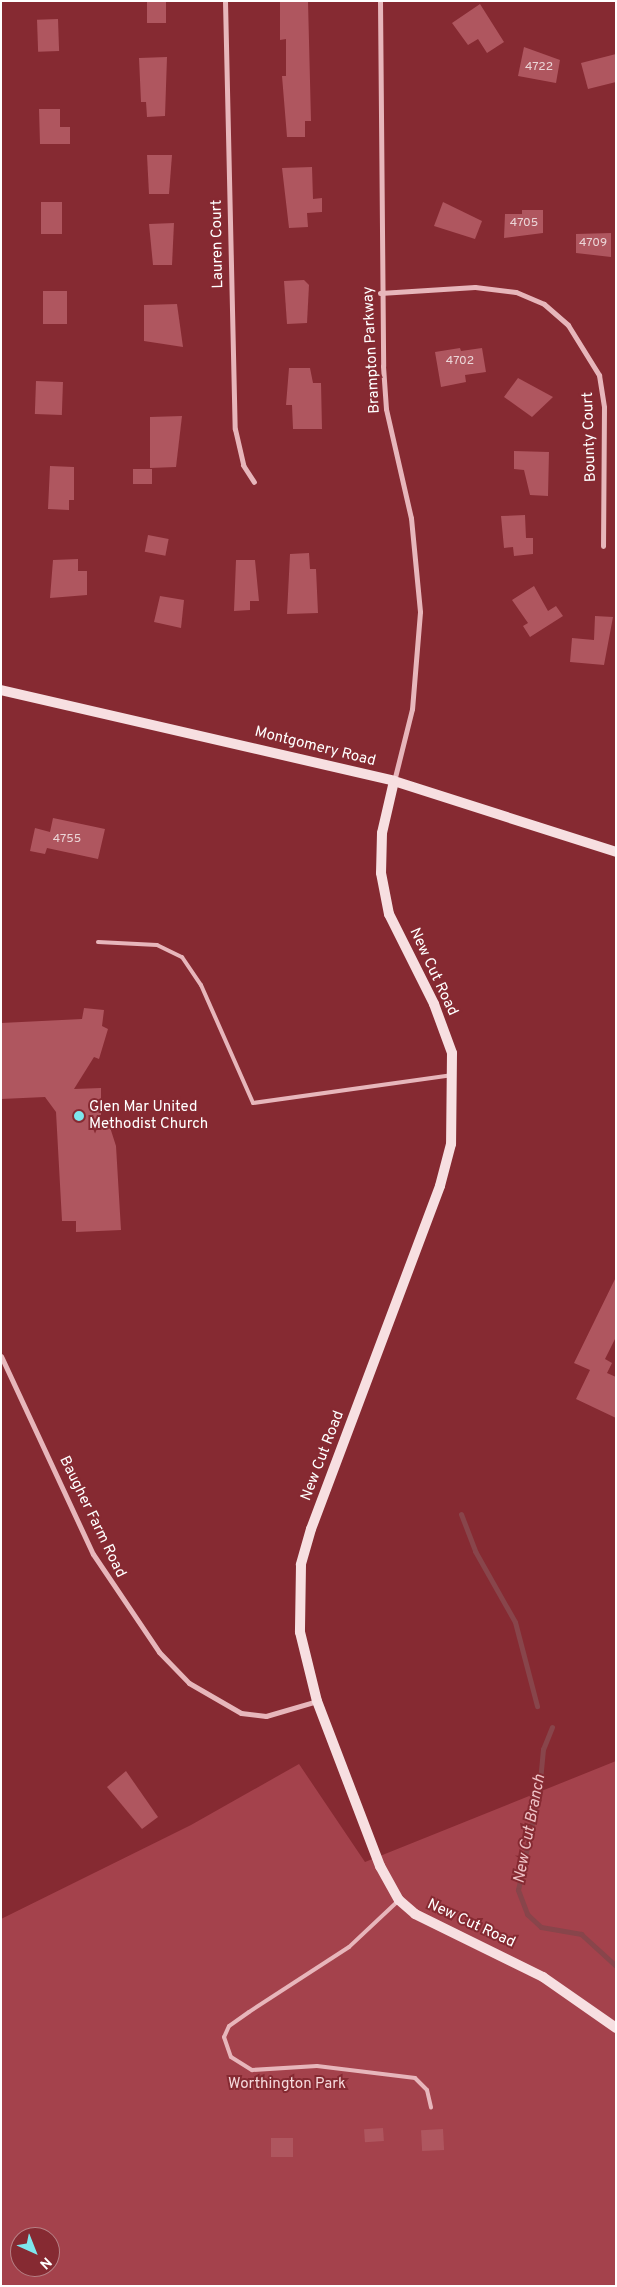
<!DOCTYPE html>
<html>
<head>
<meta charset="utf-8">
<style>
  body { margin:0 }
  #map { position:relative; width:617px; height:2287px; overflow:hidden; background:#862a32; font-family:Overpass,sans-serif }
  div>[style] { position:absolute }
  [style*='--x'] { left:calc(var(--x)*1px); top:calc(var(--y)*1px); width:calc(var(--w)*1px); rotate:calc(var(--a)*1deg) }
  .green>* { inset:0; background:#a4424c }
  .stream>* { height:5px; margin:-2.5px; padding:0 2.5px; transform-origin:2.5px; border-radius:2.5px; background:#88454b }
  .building>* { inset:0; background:#af565f; transform-origin:0 0 }
  .lane>* { height:4px; margin:-2px; padding:0 2px; transform-origin:2px; border-radius:2px; background:#e7b6bb }
  .street>* { height:5px; margin:-2.5px; padding:0 2.5px; transform-origin:2.5px; border-radius:2.5px; background:#e7b6bb }
  .secondary>* { height:10px; margin:-5px; padding:0 5px; transform-origin:5px; border-radius:5px; background:#f7dfe1 }
  .dots>* { width:14px; height:14px; translate:-50% -50%; box-sizing:border-box; border:2px solid #862a32; border-radius:50% }
  span { translate:-50% -50%; white-space:nowrap; text-align:center; line-height:1.15; -webkit-text-stroke:4px #862a32; paint-order:stroke }
  .number-label { font-size:12px; color:#ebd5d7 }
  .number-label span { -webkit-text-stroke-width:0 }
  .street-label { font-size:15px; color:#fff }
  .poi-label { font-size:15px; color:#fff }
  .left { translate:0 -50%; text-align:left }
  .park-label { font-size:15px; color:#f6d9dc }
  .water-label { font-size:16px; color:#efc2c6; font-style:italic }
  .frame { position:absolute; inset:0; border:2px solid #fff; pointer-events:none }
  .north { position:absolute; left:10px; top:2227px; width:50px; height:50px; box-sizing:border-box; background:#862a32; border:1px solid #b67f84; border-radius:50%; rotate:136deg; font-size:14px; font-weight:700; line-height:20px; text-align:center; color:#fff }
  .north::after { content:''; display:block; margin:auto; width:18px; height:22px; background:#7ee6ed; clip-path:polygon(50% 0,100% 100%,50% 72%,0 100%) }
</style>
</head>
<body>
<div id="map">
  <div class="green">
    <div style="clip-path:polygon(evenodd,616px 1761px,616px 2286px,1px 2286px,1px 1919px,191px 1825px,299px 1764px,365px 1862px,616px 1761px,20px 2237px,50px 2237px,50px 2267px,20px 2267px,20px 2237px)"></div>
  </div>
  <div class="stream">
    <div style="--x:461;--y:1514;--w:40;--a:69"></div>
    <div style="--x:475;--y:1551;--w:81;--a:60.6"></div>
    <div style="--x:515;--y:1622;--w:87;--a:75.3"></div>
    <div style="--x:552;--y:1727;--w:24;--a:112"></div>
    <div style="--x:543;--y:1749;--w:42;--a:95.4"></div>
    <div style="--x:539;--y:1791;--w:101;--a:102"></div>
    <div style="--x:518;--y:1890;--w:26;--a:69"></div>
    <div style="--x:527;--y:1914;--w:19;--a:43"></div>
    <div style="--x:541;--y:1927;--w:41;--a:9.9"></div>
    <div style="--x:581;--y:1934;--w:47;--a:42.4"></div>
  </div>
  <div class="building">
    <div style="left:147px;top:1px;width:19px;height:22px"></div>
    <div style="clip-path:polygon(280px 1px,308px 1px,311px 121px,305px 121px,305px 137px,287px 137px,282px 76px,286px 76px,286px 39px,280px 40px)"></div>
    <div style="clip-path:polygon(480px 4px,504px 42px,487px 53px,478px 39px,468px 45px,452px 23px)"></div>
    <div style="left:58px;top:19px;width:32px;height:21px;rotate:88deg"></div>
    <div style="clip-path:polygon(524px 47px,560px 60px,556px 83px,518px 76px)"></div>
    <div style="clip-path:polygon(616px 54px,616px 82px,588px 89px,581px 63px)"></div>
    <div style="clip-path:polygon(167px 57px,165px 116px,147px 117px,146px 102px,141px 102px,139px 58px)"></div>
    <div style="clip-path:polygon(39px 109px,60px 109px,60px 127px,70px 127px,70px 144px,40px 144px)"></div>
    <div style="clip-path:polygon(147px 155px,172px 155px,169px 194px,149px 194px)"></div>
    <div style="clip-path:polygon(312px 167px,313px 199px,322px 198px,322px 212px,307px 213px,308px 227px,289px 228px,282px 168px)"></div>
    <div style="left:41px;top:202px;width:21px;height:32px"></div>
    <div style="clip-path:polygon(443px 202px,482px 221px,475px 239px,434px 226px)"></div>
    <div style="clip-path:polygon(522px 210px,543px 210px,543px 233px,504px 238px,505px 214px,522px 214px)"></div>
    <div style="clip-path:polygon(174px 223px,172px 265px,153px 265px,149px 224px)"></div>
    <div style="clip-path:polygon(611px 233px,611px 257px,576px 253px,576px 234px)"></div>
    <div style="clip-path:polygon(304px 280px,309px 285px,307px 323px,287px 324px,284px 281px)"></div>
    <div style="left:43px;top:291px;width:24px;height:33px"></div>
    <div style="clip-path:polygon(177px 304px,183px 347px,144px 341px,144px 305px)"></div>
    <div style="clip-path:polygon(460px 348px,461px 351px,482px 348px,486px 372px,465px 375px,466px 382px,441px 387px,435px 352px)"></div>
    <div style="clip-path:polygon(289px 368px,310px 368px,313px 383px,321px 383px,322px 429px,293px 429px,292px 405px,286px 405px)"></div>
    <div style="clip-path:polygon(518px 378px,553px 397px,532px 417px,504px 397px)"></div>
    <div style="left:36px;top:381px;width:27px;height:33px;rotate:2deg"></div>
    <div style="clip-path:polygon(182px 416px,176px 467px,150px 468px,150px 417px)"></div>
    <div style="clip-path:polygon(514px 451px,549px 452px,548px 496px,530px 495px,524px 470px,514px 469px)"></div>
    <div style="clip-path:polygon(50px 466px,74px 467px,74px 500px,69px 500px,69px 510px,48px 509px)"></div>
    <div style="left:152px;top:469px;width:15px;height:19px;rotate:90deg"></div>
    <div style="clip-path:polygon(525px 515px,526px 538px,533px 538px,533px 554px,514px 556px,513px 547px,504px 548px,501px 516px)"></div>
    <div style="left:148px;top:535px;width:21px;height:17px;rotate:11deg"></div>
    <div style="clip-path:polygon(309px 553px,310px 569px,316px 569px,318px 613px,287px 614px,290px 554px)"></div>
    <div style="clip-path:polygon(78px 559px,78px 571px,87px 571px,87px 595px,50px 598px,53px 560px)"></div>
    <div style="clip-path:polygon(236px 560px,255px 560px,259px 601px,250px 601px,250px 610px,234px 611px)"></div>
    <div style="clip-path:polygon(534px 586px,548px 611px,556px 606px,563px 616px,530px 637px,523px 626px,528px 623px,512px 600px)"></div>
    <div style="clip-path:polygon(160px 596px,184px 600px,181px 628px,154px 622px)"></div>
    <div style="clip-path:polygon(595px 616px,613px 617px,604px 665px,570px 662px,572px 638px,594px 640px)"></div>
    <div style="clip-path:polygon(53px 818px,105px 829px,98px 859px,47px 848px,45px 854px,30px 851px,35px 828px,50px 832px)"></div>
    <div style="clip-path:polygon(84px 1008px,104px 1010px,102px 1026px,108px 1029px,99px 1059px,94px 1057px,74px 1089px,101px 1088px,101px 1121px,108px 1121px,116px 1146px,121px 1230px,76px 1232px,76px 1221px,62px 1221px,56px 1112px,45px 1097px,1px 1099px,1px 1023px,82px 1019px)"></div>
    <div style="clip-path:polygon(616px 1277px,616px 1337px,605px 1359px,612px 1363px,607px 1373px,616px 1377px,616px 1418px,576px 1399px,590px 1370px,574px 1363px)"></div>
    <div style="clip-path:polygon(126px 1771px,158px 1817px,142px 1829px,107px 1787px)"></div>
    <div style="left:383px;top:2128px;width:13px;height:19px;rotate:86deg"></div>
    <div style="left:443px;top:2129px;width:21px;height:22px;rotate:87deg"></div>
    <div style="left:271px;top:2138px;width:22px;height:19px"></div>
  </div>
  <div class="lane">
    <div style="--x:98;--y:942;--w:59;--a:2.9"></div>
    <div style="--x:157;--y:945;--w:28;--a:26"></div>
    <div style="--x:182;--y:957;--w:34;--a:56"></div>
    <div style="--x:201;--y:985;--w:129;--a:66.2"></div>
    <div style="--x:253;--y:1103;--w:200;--a:-8"></div>
    <div style="--x:398;--y:1901;--w:67;--a:136.8"></div>
    <div style="--x:349;--y:1947;--w:119;--a:147"></div>
    <div style="--x:249;--y:2012;--w:24;--a:145"></div>
    <div style="--x:229;--y:2026;--w:12;--a:114"></div>
    <div style="--x:224;--y:2037;--w:21;--a:71"></div>
    <div style="--x:231;--y:2057;--w:25;--a:32"></div>
    <div style="--x:252;--y:2070;--w:65;--a:-3.5"></div>
    <div style="--x:317;--y:2066;--w:99;--a:7"></div>
    <div style="--x:415;--y:2078;--w:17;--a:45"></div>
    <div style="--x:427;--y:2090;--w:18;--a:77"></div>
  </div>
  <div class="street">
    <div style="--x:225;--y:1;--w:428;--a:88.7"></div>
    <div style="--x:235;--y:429;--w:37;--a:77"></div>
    <div style="--x:243;--y:465;--w:20;--a:57"></div>
    <div style="--x:380;--y:1;--w:365;--a:89.5"></div>
    <div style="--x:383;--y:366;--w:43;--a:86"></div>
    <div style="--x:386;--y:409;--w:112;--a:77.1"></div>
    <div style="--x:411;--y:518;--w:94;--a:84.5"></div>
    <div style="--x:420;--y:612;--w:97;--a:94.7"></div>
    <div style="--x:412;--y:709;--w:74;--a:104"></div>
    <div style="--x:380;--y:293;--w:95;--a:-3.6"></div>
    <div style="--x:475;--y:287;--w:41;--a:7"></div>
    <div style="--x:516;--y:292;--w:30;--a:23"></div>
    <div style="--x:544;--y:304;--w:32;--a:41"></div>
    <div style="--x:568;--y:325;--w:59;--a:58.2"></div>
    <div style="--x:599;--y:375;--w:32;--a:81"></div>
    <div style="--x:604;--y:407;--w:139;--a:90.4"></div>
    <div style="--x:1;--y:1356;--w:218;--a:65.1"></div>
    <div style="--x:93;--y:1554;--w:118;--a:56"></div>
    <div style="--x:159;--y:1652;--w:43;--a:45.9"></div>
    <div style="--x:189;--y:1683;--w:60;--a:30"></div>
    <div style="--x:241;--y:1713;--w:25;--a:7"></div>
    <div style="--x:266;--y:1716;--w:53;--a:-16.4"></div>
  </div>
  <div class="secondary">
    <div style="--x:1;--y:690;--w:403;--a:13"></div>
    <div style="--x:394;--y:781;--w:233;--a:17.7"></div>
    <div style="--x:394;--y:781;--w:53;--a:103"></div>
    <div style="--x:382;--y:833;--w:40;--a:91.4"></div>
    <div style="--x:381;--y:873;--w:42;--a:79"></div>
    <div style="--x:389;--y:914;--w:101;--a:63.4"></div>
    <div style="--x:434;--y:1004;--w:52;--a:69.8"></div>
    <div style="--x:452;--y:1053;--w:91;--a:90.6"></div>
    <div style="--x:451;--y:1144;--w:43;--a:104.7"></div>
    <div style="--x:440;--y:1186;--w:366;--a:110.6"></div>
    <div style="--x:311;--y:1529;--w:37;--a:106"></div>
    <div style="--x:301;--y:1565;--w:67;--a:90.9"></div>
    <div style="--x:300;--y:1632;--w:71;--a:76.2"></div>
    <div style="--x:317;--y:1701;--w:177;--a:69.1"></div>
    <div style="--x:380;--y:1866;--w:39;--a:61"></div>
    <div style="--x:399;--y:1900;--w:21;--a:41"></div>
    <div style="--x:415;--y:1914;--w:143;--a:26.2"></div>
    <div style="--x:543;--y:1977;--w:89;--a:34.9"></div>
  </div>
  <div class="dots">
    <div style="left:79px;top:1116px;background:#7ee6ed"></div>
  </div>
  <div class="number-label">
    <span style="left:539px;top:68px">4722</span>
    <span style="left:524px;top:224px">4705</span>
    <span style="left:593px;top:244px">4709</span>
    <span style="left:460px;top:362px">4702</span>
    <span style="left:67px;top:840px">4755</span>
  </div>
  <div class="street-label">
    <span style="left:218px;top:244px;rotate:-91deg">Lauren Court</span>
    <span style="left:372px;top:350px;rotate:-93deg">Brampton Parkway</span>
    <span style="left:590px;top:437px;rotate:-92deg">Bounty Court</span>
    <span style="left:315px;top:747px;rotate:14deg">Montgomery Road</span>
    <span style="left:433px;top:972px;rotate:65deg">New Cut Road</span>
    <span style="left:323px;top:1456px;rotate:-69deg">New Cut Road</span>
    <span style="left:92px;top:1517px;rotate:64deg">Baugher Farm Road</span>
    <span style="left:471px;top:1924px;rotate:25deg">New Cut Road</span>
  </div>
  <div class="poi-label">
    <span class="left" style="left:89px;top:1116px">Glen Mar United<br>Methodist Church</span>
  </div>
  <div class="park-label">
    <span style="left:287px;top:2085px">Worthington Park</span>
  </div>
  <div class="water-label">
    <span style="left:530px;top:1829px;rotate:-79deg">New Cut Branch</span>
  </div>
  <div class="frame"></div>
  <div class="north">N</div>
</div>
</body>
</html>
